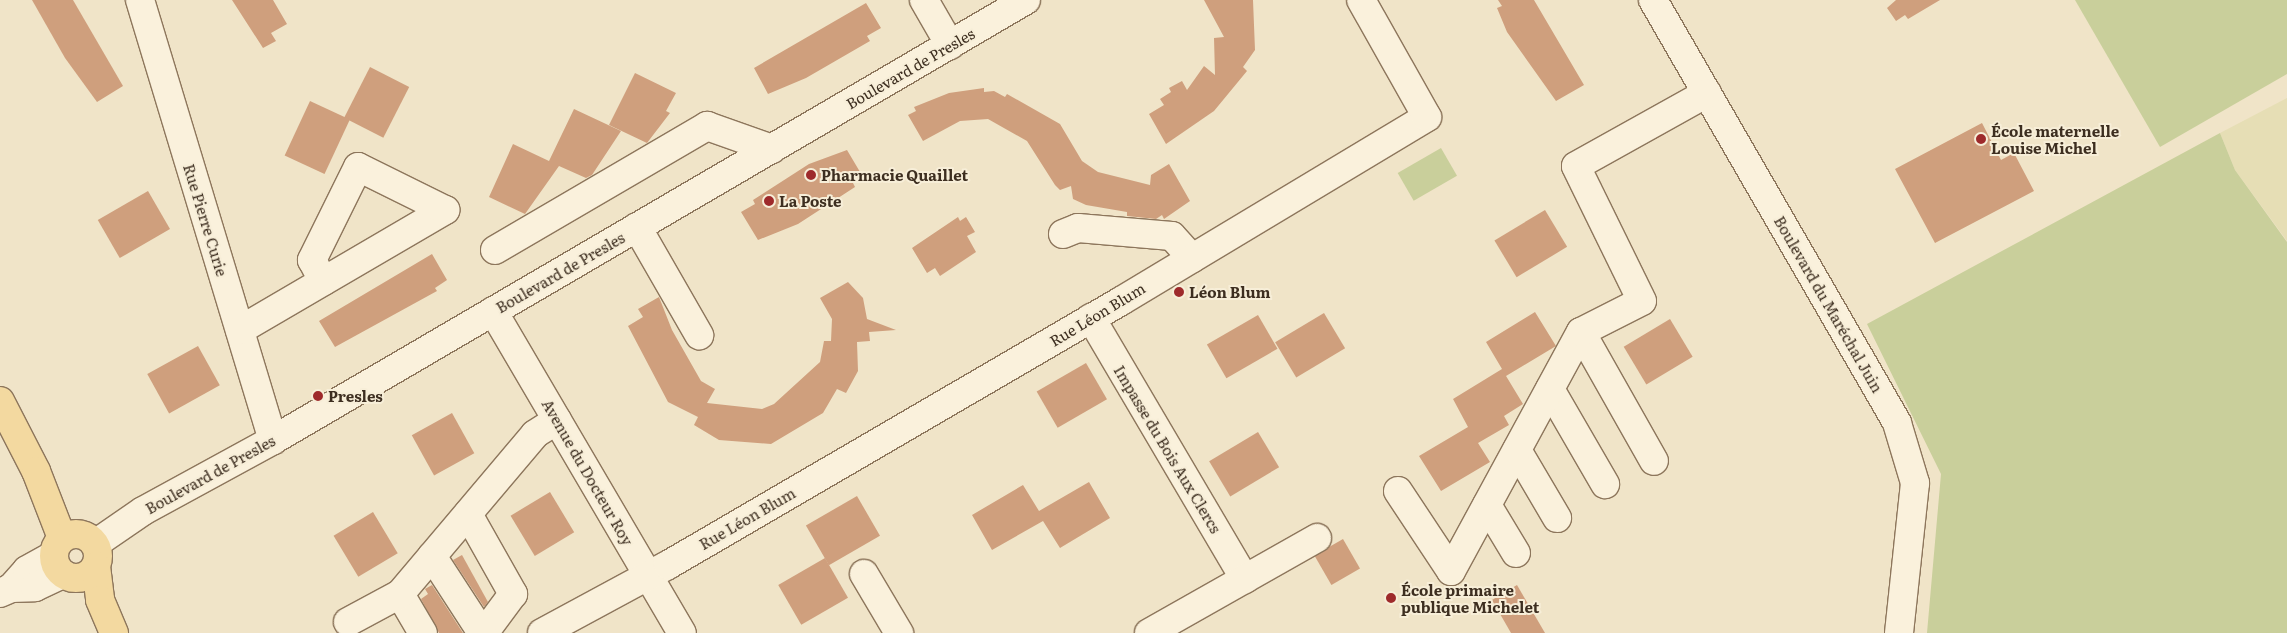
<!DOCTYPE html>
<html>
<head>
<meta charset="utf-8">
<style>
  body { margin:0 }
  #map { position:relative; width:2287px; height:633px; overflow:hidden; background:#f0e4c8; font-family:Literata,serif }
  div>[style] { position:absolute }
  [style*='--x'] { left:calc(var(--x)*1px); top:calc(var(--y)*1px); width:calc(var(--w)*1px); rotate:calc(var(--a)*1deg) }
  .farmland>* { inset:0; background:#e6deb5 }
  .green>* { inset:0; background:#c9cf9b; transform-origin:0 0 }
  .building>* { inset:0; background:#cf9f7d; transform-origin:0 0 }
  .roads { filter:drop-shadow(1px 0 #8d765c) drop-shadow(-1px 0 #8d765c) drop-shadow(0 1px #8d765c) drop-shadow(0 -1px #8d765c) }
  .minor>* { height:28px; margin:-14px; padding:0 14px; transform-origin:14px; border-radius:14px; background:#faf1dc }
  .major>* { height:28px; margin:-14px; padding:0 14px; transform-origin:14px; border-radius:14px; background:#f3d9a0 }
  .major>.ring { margin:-14px; padding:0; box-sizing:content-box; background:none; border:28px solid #f3d9a0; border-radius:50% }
  .dots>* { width:14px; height:14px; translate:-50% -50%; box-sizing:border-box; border:2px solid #f7eed8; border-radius:50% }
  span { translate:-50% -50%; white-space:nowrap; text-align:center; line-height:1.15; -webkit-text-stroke:4px #f7eed8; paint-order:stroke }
  .street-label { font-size:15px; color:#3d2e20 }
  .poi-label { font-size:15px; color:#3d2e20; font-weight:700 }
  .left { translate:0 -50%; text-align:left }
</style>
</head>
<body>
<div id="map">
  <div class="farmland">
    <div style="clip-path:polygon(2287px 98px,2287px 241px,2235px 170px,2220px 133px)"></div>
  </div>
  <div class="green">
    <div style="clip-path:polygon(2075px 0,2287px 0,2287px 74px,2160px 147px)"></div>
    <div style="clip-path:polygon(2220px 133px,2235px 170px,2287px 242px,2287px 633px,1927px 633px,1941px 474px,1867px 324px)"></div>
    <div style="left:1441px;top:148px;width:32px;height:50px;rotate:60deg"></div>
  </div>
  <div class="building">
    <div style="clip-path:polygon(32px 0,73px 0,123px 86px,97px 102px,65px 58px)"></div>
    <div style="clip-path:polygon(232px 0,273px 0,287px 24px,271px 33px,276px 41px,263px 48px)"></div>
    <div style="clip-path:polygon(1204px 0,1253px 0,1255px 50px,1243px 67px,1247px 71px,1214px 111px,1166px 144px,1149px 114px,1164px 105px,1160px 99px,1171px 92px,1169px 88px,1182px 81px,1187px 90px,1204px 66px,1215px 75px,1214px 38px,1224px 37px)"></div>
    <div style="clip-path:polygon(1498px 0,1534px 0,1584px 85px,1556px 101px,1507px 32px,1497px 8px,1502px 6px)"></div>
    <div style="clip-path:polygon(1896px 0,1940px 0,1908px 19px,1905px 15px,1896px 21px,1887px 8px)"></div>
    <div style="clip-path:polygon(866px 3px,881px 28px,867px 36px,870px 41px,806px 78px,768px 94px,754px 68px)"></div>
    <div style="left:370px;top:67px;width:44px;height:57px;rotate:27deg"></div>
    <div style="clip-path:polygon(635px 73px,676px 93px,666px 111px,670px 113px,647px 143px,609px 125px)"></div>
    <div style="clip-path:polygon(984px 88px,984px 92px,994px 91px,1005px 97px,1007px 94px,1060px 124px,1082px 161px,1098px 172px,1150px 185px,1151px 175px,1169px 164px,1190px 201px,1164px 219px,1162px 215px,1156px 219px,1127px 216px,1127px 212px,1086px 205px,1073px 199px,1071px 186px,1060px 190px,1055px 185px,1027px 141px,988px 119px,960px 121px,923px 141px,908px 115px,916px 111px,914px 107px,949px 93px)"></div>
    <div style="left:310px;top:101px;width:44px;height:60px;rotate:25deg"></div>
    <div style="clip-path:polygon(574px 109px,621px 131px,592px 175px,586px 178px,559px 166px,525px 214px,489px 197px,513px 144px,549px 161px)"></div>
    <div style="clip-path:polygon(1982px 123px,2001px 160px,2014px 153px,2034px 191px,1935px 243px,1895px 169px)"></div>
    <div style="clip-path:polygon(847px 150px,863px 177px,853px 183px,855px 187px,798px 224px,758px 240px,741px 212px,755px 204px,753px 200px,809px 164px)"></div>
    <div style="left:148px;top:191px;width:44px;height:58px;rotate:60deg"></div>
    <div style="left:1545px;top:210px;width:43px;height:59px;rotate:59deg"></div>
    <div style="clip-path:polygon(958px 217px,960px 221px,966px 217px,975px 232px,967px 236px,976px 252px,940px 276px,935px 268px,927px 273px,912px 248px)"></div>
    <div style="clip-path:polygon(432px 254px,447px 280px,435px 288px,437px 291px,335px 347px,319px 321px)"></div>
    <div style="clip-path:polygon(848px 282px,863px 298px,867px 319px,896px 330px,869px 332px,870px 341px,857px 342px,858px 371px,846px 393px,837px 389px,823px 413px,771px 444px,719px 440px,694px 425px,698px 417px,668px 402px,628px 326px,643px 317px,638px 309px,659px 297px,672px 330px,701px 381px,715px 389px,707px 403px,762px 409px,774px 404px,820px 362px,824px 341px,831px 341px,832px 319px,820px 298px)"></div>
    <div style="clip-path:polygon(1535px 312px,1556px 346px,1506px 376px,1503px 371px,1523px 404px,1504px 416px,1509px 425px,1478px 443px,1490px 462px,1441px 491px,1419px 456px,1468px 427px,1453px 399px,1502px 369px,1486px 342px)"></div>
    <div style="left:1324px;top:313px;width:41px;height:57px;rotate:59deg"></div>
    <div style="left:1258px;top:315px;width:39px;height:59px;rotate:60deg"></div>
    <div style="left:1670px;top:319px;width:44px;height:54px;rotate:59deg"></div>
    <div style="left:198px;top:346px;width:45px;height:58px;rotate:61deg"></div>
    <div style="left:1086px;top:363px;width:42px;height:57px;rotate:60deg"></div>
    <div style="left:452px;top:413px;width:46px;height:46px;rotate:61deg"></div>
    <div style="left:1258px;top:432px;width:41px;height:57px;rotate:59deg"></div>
    <div style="clip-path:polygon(1089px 482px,1110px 518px,1060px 548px,1043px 521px,992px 550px,972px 515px,1023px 485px,1039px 511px)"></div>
    <div style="left:550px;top:492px;width:47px;height:46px;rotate:59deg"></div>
    <div style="left:857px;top:496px;width:46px;height:59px;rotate:60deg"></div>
    <div style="left:373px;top:512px;width:48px;height:46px;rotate:59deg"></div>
    <div style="left:1343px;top:539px;width:34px;height:33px;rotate:60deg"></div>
    <div style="clip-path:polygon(462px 555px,488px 602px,484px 607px,453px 560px)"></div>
    <div style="left:825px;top:558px;width:46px;height:54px;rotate:60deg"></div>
    <div style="clip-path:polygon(432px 585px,463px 633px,439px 633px,421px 599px,428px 594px,425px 589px)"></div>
    <div style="clip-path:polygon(1517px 585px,1545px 633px,1511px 633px,1492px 600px)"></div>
  </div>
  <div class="roads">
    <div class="minor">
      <div style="--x:140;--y:0;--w:460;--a:73.2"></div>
      <div style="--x:924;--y:0;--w:52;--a:60"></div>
      <div style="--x:1653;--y:0;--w:488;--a:60"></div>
      <div style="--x:1897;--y:423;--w:63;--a:73.3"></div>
      <div style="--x:1915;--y:483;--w:151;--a:96.1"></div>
      <div style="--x:637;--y:227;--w:125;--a:60.1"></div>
      <div style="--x:1063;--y:234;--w:16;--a:-22"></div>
      <div style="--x:1078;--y:228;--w:94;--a:4.9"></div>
      <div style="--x:1172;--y:236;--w:30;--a:48"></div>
      <div style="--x:495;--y:250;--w:246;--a:-30.3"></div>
      <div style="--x:707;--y:126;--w:69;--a:19.5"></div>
      <div style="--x:493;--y:311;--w:373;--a:59.6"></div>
      <div style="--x:1091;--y:318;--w:303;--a:59.5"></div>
      <div style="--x:240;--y:330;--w:238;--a:-30.3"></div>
      <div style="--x:445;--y:210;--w:97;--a:-153.7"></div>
      <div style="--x:358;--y:167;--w:104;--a:116.3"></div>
      <div style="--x:312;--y:260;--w:24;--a:62"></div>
      <div style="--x:1581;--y:332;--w:148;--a:60.5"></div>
      <div style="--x:1550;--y:389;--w:110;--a:59.9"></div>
      <div style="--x:1517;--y:450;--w:79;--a:59.5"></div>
      <div style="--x:1398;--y:491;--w:96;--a:56.5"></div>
      <div style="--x:1451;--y:571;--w:272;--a:-61.5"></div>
      <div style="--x:1581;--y:332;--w:68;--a:-26.9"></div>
      <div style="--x:1642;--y:301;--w:150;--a:-116.1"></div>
      <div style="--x:1576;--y:166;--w:150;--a:-29.1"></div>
      <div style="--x:1487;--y:505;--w:56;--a:58.9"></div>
      <div style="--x:468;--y:514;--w:92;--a:60.6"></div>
      <div style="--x:513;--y:594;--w:49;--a:126.6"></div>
      <div style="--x:95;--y:544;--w:58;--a:-34.5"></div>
      <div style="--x:143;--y:511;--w:148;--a:-28.6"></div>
      <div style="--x:273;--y:440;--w:872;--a:-30.3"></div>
      <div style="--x:432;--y:556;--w:92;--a:57"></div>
      <div style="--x:864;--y:574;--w:69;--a:59.3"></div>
      <div style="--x:11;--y:588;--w:24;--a:-48"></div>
      <div style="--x:27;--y:570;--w:31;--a:-29"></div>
      <div style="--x:0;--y:593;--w:12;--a:-24"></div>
      <div style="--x:11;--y:588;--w:24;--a:-2"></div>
      <div style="--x:35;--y:587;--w:31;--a:-25"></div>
      <div style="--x:400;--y:594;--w:45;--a:59.5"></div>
      <div style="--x:348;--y:622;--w:59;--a:-28.3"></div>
      <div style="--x:400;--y:594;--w:209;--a:-49.8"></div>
      <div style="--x:535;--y:434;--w:26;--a:-32"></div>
      <div style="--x:542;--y:633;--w:143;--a:-28.4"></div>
      <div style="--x:668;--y:565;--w:524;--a:-30.23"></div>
      <div style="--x:1121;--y:301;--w:357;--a:-31"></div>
      <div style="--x:1427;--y:117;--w:134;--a:-119.4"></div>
      <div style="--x:1149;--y:633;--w:193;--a:-29.5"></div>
    </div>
    <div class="major">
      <div style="--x:0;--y:401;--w:79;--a:62.8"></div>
      <div style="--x:36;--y:471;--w:72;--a:68.8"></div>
      <div class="ring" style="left:54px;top:534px;width:16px;height:16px"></div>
      <div style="--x:96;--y:566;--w:34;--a:83"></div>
      <div style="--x:100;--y:600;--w:36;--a:67"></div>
    </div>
  </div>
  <div class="dots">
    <div style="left:1981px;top:139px;background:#9e2a2b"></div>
    <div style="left:811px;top:175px;background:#9e2a2b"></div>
    <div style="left:769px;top:201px;background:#9e2a2b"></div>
    <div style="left:1179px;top:292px;background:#9e2a2b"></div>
    <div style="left:318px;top:396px;background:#9e2a2b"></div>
    <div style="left:1391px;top:598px;background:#9e2a2b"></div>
  </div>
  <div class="street-label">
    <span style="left:910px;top:68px;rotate:-30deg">Boulevard de Presles</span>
    <span style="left:206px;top:220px;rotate:73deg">Rue Pierre Curie</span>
    <span style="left:560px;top:272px;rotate:-30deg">Boulevard de Presles</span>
    <span style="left:1829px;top:304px;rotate:60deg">Boulevard du Maréchal Juin</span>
    <span style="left:1097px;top:314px;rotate:-31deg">Rue Léon Blum</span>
    <span style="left:1168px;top:449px;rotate:59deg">Impasse du Bois Aux Clercs</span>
    <span style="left:588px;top:472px;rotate:60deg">Avenue du Docteur Roy</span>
    <span style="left:210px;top:474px;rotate:-29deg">Boulevard de Presles</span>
    <span style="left:747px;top:518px;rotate:-30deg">Rue Léon Blum</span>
  </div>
  <div class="poi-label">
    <span class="left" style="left:1991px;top:139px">École maternelle<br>Louise Michel</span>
    <span class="left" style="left:821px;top:175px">Pharmacie Quaillet</span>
    <span class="left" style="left:779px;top:201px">La Poste</span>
    <span class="left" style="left:1189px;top:292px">Léon Blum</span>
    <span class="left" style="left:328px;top:396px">Presles</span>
    <span class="left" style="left:1401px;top:598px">École primaire<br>publique Michelet</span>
  </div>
</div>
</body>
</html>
